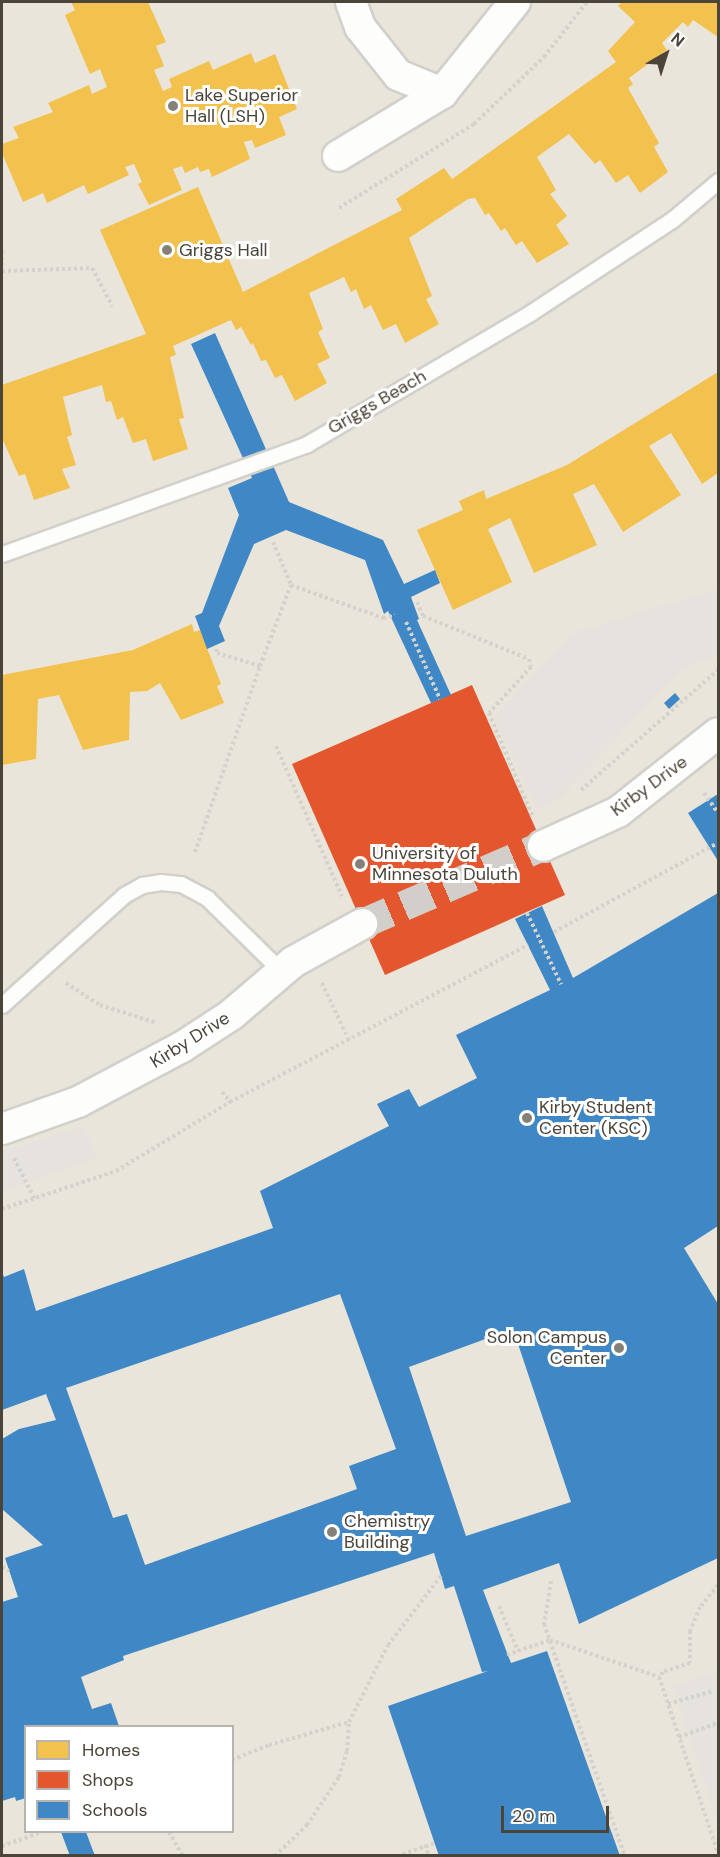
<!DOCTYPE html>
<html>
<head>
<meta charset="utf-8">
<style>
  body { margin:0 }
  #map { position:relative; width:720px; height:1857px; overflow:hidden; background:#f4f2ee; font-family:"DM Sans",sans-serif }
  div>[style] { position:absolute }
  .education>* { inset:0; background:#eae5da }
  .parking>* { inset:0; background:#e6e3df }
  .homes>* { inset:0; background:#f2c14e }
  .shops>* { inset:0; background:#e4572e }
  .schools>* { inset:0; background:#3f88c5 }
  .street-tunnel>* { height:30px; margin-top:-15px; transform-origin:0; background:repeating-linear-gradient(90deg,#d2cfca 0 30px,transparent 0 45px) }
  .path>* { height:4px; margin-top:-2px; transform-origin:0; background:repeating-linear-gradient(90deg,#d3d2cc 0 3px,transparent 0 6px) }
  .roads { filter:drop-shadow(2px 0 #d2d0cb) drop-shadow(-2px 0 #d2d0cb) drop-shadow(0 2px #d2d0cb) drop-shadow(0 -2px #d2d0cb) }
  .lane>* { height:15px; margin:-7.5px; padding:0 7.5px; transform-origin:7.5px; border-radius:7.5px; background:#fdfdfc }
  .street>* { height:30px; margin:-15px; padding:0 15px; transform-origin:15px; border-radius:15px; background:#fdfdfc }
  .path-bridge>* { height:4px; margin-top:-2px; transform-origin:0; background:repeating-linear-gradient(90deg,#d3d2cc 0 3px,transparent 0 6px) }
  .dots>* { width:16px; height:16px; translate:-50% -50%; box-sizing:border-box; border:3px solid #fff; border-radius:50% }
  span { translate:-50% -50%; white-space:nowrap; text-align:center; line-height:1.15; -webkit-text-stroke:6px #fff; paint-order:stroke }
  .poi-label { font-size:18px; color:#4b4439 }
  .left { translate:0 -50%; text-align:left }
  .right { translate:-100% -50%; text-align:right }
  .street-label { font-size:18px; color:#4b4439 }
  .frame { position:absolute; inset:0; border:3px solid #4b4439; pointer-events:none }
  .legend { position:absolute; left:24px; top:1725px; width:210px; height:108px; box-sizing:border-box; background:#fff; border:2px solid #b7b4b0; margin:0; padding:8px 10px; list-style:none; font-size:18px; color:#4b4439 }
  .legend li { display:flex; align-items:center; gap:12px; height:30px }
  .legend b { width:30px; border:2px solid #b7b4b0 }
  .north { position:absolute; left:636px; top:24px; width:60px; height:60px; -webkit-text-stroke:4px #fff; paint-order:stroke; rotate:39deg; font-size:16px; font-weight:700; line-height:24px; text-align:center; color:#4b4439 }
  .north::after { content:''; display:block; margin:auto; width:21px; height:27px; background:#4b4439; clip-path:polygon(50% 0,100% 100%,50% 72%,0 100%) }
  .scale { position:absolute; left:501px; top:1806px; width:108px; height:27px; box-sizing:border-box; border:3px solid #4b4439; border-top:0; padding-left:8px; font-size:18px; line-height:21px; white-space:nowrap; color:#4b4439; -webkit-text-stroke:4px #fff; paint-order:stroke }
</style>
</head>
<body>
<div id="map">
  <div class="education">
    <i style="clip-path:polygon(evenodd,2px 2px,718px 2px,718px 1855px,2px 1856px,2px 2px,26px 1726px,232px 1726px,232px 1832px,26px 1832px,26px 1726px)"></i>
  </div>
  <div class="parking">
    <i style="clip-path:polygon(718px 589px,718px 656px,689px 666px,676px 676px,560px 798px,537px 811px,494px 717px,572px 633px)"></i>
    <i style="clip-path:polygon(83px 1126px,98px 1157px,2px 1192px,2px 1151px)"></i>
    <i style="clip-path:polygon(718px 1671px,718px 1823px,673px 1686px)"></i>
  </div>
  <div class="homes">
    <i style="clip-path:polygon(71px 2px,148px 2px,166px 42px,156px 46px,164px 66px,154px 70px,163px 91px,172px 87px,169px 79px,209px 61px,213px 70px,251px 53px,255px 63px,275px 54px,297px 109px,279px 117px,286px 135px,255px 148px,252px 140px,244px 142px,250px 159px,212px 177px,209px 169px,200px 172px,198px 167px,185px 173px,182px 166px,173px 169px,182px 190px,149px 205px,138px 184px,142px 182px,134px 164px,125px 167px,129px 175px,88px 194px,84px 185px,47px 203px,43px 193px,23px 202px,2px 153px,2px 144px,19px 138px,13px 127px,53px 112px,48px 103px,89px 85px,92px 94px,107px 87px,100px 69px,90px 74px,65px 15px,75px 10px)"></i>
    <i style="clip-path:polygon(622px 2px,718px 2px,718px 37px,693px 20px,688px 27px,683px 22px,662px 43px,667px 50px,629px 78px,633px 84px,628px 88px,659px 143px,654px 147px,668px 172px,640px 193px,628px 175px,616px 183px,600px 160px,595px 164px,569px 134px,537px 157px,556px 190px,550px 194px,567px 216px,556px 225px,569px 244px,537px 263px,522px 241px,516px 245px,505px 228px,501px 231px,489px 213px,485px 215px,475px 198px,468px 199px,409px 238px,432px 296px,426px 299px,439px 324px,405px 343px,396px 324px,383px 330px,371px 305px,364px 309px,356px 289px,351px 292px,344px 277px,309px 293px,323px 329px,318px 332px,330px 358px,317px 364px,327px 383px,295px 401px,282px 375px,275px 378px,266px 360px,261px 361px,253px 343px,251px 345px,241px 327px,236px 330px,231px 320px,173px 346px,176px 355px,170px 357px,184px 418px,179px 419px,188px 449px,153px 461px,146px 439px,133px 443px,123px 417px,117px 420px,111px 401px,106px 402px,102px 385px,63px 397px,72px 435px,67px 437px,76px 465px,62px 469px,70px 488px,34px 500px,25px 474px,19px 476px,2px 438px,2px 385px,146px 334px,100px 230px,198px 187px,243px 292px,402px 210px,396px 199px,444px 168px,452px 179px,616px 62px,608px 51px,635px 22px,618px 6px)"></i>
    <i style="clip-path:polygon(718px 372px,718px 473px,702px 484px,671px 433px,649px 446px,681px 495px,623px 532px,594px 484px,573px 494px,597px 545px,534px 573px,510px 518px,488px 529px,512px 582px,453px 610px,417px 530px,463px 510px,459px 501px,484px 490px,486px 499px,567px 465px)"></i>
    <i style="clip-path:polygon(192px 624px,194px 632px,200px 630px,221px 684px,217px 686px,224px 703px,181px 720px,160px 683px,147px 691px,130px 692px,129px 740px,83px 750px,59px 695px,38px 699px,36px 759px,2px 765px,2px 675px,133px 650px)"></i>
  </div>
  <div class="shops">
    <i style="clip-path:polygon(472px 685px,565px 895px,385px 975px,292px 764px)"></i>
  </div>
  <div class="schools">
    <i style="clip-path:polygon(215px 333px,289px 502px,383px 540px,404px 584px,435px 570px,440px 583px,411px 597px,419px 619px,417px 620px,451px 695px,431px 703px,388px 611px,384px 614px,365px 560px,286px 530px,254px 544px,219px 626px,225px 641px,207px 649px,195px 616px,202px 613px,239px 515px,228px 488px,252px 478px,191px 344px)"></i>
    <i style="clip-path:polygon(675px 693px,680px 699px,669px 709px,664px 703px)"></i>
    <i style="clip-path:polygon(718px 794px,718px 861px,688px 813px)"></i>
    <i style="clip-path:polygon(evenodd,718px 893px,718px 1226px,684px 1248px,718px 1304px,718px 1558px,579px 1624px,559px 1563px,483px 1590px,511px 1663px,547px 1651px,620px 1856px,439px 1856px,388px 1706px,488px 1671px,482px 1672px,454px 1586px,445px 1589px,434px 1553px,123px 1656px,124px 1660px,81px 1677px,92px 1709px,111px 1703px,119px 1726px,26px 1726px,26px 1798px,16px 1801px,15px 1797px,2px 1801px,2px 1602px,18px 1597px,5px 1558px,43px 1545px,2px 1509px,2px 1439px,19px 1429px,56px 1420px,46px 1394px,2px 1410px,2px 1272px,4px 1277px,24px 1269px,36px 1311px,273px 1228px,260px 1191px,389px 1126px,377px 1104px,409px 1089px,419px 1107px,477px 1078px,456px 1035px,550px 990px,515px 919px,542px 906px,573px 978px,718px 893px,340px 1294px,396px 1449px,349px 1466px,357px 1489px,145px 1565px,127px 1514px,113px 1518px,66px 1388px,340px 1294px,718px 893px,513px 1329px,571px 1502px,466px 1536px,409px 1367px,513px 1329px)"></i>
    <i style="clip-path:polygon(61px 1832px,86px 1832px,95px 1856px,70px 1856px)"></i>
  </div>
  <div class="street-tunnel">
    <i style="left:362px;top:924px;width:197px;rotate:-23.3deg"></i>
  </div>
  <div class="path">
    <i style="left:339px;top:208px;width:159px;rotate:-31.9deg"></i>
    <i style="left:474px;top:124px;width:97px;rotate:-43.7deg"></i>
    <i style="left:544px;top:57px;width:70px;rotate:-52deg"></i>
    <i style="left:2px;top:251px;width:20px;rotate:90deg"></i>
    <i style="left:2px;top:271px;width:90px;rotate:-1.9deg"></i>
    <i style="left:92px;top:268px;width:43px;rotate:62.2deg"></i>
    <i style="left:273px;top:542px;width:47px;rotate:67.3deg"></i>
    <i style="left:417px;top:602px;width:15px;rotate:67deg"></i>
    <i style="left:423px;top:616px;width:114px;rotate:22.1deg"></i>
    <i style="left:529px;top:659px;width:8px;rotate:76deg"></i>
    <i style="left:531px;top:667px;width:62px;rotate:132.4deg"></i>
    <i style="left:489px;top:713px;width:111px;rotate:67.1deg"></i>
    <i style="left:216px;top:649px;width:4px;rotate:76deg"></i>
    <i style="left:217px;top:653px;width:45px;rotate:16.8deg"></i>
    <i style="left:260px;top:666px;width:87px;rotate:-69.1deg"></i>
    <i style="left:291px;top:585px;width:98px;rotate:19.7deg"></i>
    <i style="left:383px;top:618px;width:12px;rotate:-14deg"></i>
    <i style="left:276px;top:746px;width:164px;rotate:66.3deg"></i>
    <i style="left:581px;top:790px;width:182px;rotate:-41.2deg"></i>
    <i style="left:704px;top:793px;width:24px;rotate:55deg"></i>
    <i style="left:195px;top:852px;width:197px;rotate:-70.7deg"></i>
    <i style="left:554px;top:932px;width:187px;rotate:-28.5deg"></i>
    <i style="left:66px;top:983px;width:40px;rotate:32.9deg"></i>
    <i style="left:100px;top:1005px;width:60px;rotate:17.5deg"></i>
    <i style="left:322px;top:983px;width:64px;rotate:65deg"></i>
    <i style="left:222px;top:1092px;width:13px;rotate:51deg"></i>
    <i style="left:14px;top:1158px;width:47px;rotate:63.4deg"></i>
    <i style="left:2px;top:1209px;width:120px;rotate:-18.4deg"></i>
    <i style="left:116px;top:1171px;width:133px;rotate:-31.2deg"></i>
    <i style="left:230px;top:1102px;width:337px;rotate:-27.8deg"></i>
    <i style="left:2px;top:1567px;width:8px;rotate:30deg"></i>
    <i style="left:551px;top:1581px;width:44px;rotate:99.2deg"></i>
    <i style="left:544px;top:1624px;width:246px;rotate:70.8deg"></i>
    <i style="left:718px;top:1585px;width:28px;rotate:129deg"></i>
    <i style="left:700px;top:1607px;width:26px;rotate:113deg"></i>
    <i style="left:690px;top:1631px;width:32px;rotate:90deg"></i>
    <i style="left:690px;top:1663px;width:28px;rotate:162deg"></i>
    <i style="left:663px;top:1672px;width:6px;rotate:129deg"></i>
    <i style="left:659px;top:1677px;width:186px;rotate:71.5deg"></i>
    <i style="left:499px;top:1606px;width:49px;rotate:67.1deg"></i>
    <i style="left:518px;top:1651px;width:34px;rotate:-19deg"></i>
    <i style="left:550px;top:1640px;width:115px;rotate:18.7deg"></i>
    <i style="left:507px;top:1655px;width:12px;rotate:-20deg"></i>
    <i style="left:668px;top:1704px;width:47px;rotate:-16.1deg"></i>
    <i style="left:679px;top:1737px;width:41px;rotate:-19.7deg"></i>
    <i style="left:232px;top:1760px;width:40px;rotate:-22deg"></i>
    <i style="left:269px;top:1745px;width:83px;rotate:-16deg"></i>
    <i style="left:349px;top:1722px;width:86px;rotate:-63.1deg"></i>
    <i style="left:388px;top:1645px;width:87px;rotate:-52.5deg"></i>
    <i style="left:169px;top:1832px;width:28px;rotate:60deg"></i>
    <i style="left:425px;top:1845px;width:12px;rotate:70deg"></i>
    <i style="left:2px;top:1846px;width:42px;rotate:-19.3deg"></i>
    <i style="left:275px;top:1856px;width:45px;rotate:-44.1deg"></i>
    <i style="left:307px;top:1825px;width:58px;rotate:-56.3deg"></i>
    <i style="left:339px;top:1777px;width:27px;rotate:-73deg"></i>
    <i style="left:347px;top:1751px;width:29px;rotate:-86deg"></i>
    <i style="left:397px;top:1856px;width:39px;rotate:-19deg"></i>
  </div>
  <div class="roads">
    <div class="lane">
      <i style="left:2px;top:554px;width:324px;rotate:-19.8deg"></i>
      <i style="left:307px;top:444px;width:259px;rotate:-30.4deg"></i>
      <i style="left:530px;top:313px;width:171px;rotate:-33.3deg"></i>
      <i style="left:673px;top:219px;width:59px;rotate:-40.2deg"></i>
      <i style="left:2px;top:1005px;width:164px;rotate:-42deg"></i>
      <i style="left:124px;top:895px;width:21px;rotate:-29deg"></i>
      <i style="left:142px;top:885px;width:19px;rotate:-9deg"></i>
      <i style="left:161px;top:882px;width:20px;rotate:6deg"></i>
      <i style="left:181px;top:884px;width:30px;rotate:28deg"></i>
      <i style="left:207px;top:898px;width:105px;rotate:44.6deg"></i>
    </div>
    <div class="street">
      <i style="left:351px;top:2px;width:27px;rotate:70deg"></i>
      <i style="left:360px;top:27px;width:61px;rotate:51.6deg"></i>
      <i style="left:398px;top:75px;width:48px;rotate:22.2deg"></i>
      <i style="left:338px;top:156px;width:122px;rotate:-31.2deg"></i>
      <i style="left:442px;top:93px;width:117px;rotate:-51.3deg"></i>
      <i style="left:543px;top:846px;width:82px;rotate:-24.4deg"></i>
      <i style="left:618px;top:812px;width:127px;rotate:-38.3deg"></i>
      <i style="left:2px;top:1129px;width:81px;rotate:-19.6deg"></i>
      <i style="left:78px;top:1102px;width:118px;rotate:-27.9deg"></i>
      <i style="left:182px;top:1047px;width:59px;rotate:-33.1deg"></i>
      <i style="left:231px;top:1015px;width:82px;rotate:-40.5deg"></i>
      <i style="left:293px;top:962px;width:79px;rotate:-28.8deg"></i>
    </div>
  </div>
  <div class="path-bridge">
    <i style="left:406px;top:622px;width:84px;rotate:66.2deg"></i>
    <i style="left:527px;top:913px;width:79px;rotate:64.4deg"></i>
  </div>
  <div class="dots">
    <i style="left:173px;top:106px;background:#868178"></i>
    <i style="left:167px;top:250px;background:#868178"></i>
    <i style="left:360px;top:864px;background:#868178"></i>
    <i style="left:527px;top:1118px;background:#868178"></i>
    <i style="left:619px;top:1348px;background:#868178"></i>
    <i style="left:332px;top:1532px;background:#868178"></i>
  </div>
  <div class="poi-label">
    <span class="left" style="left:185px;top:106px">Lake Superior<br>Hall (LSH)</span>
    <span class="left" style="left:179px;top:250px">Griggs Hall</span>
    <span class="left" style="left:372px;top:864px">University of<br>Minnesota Duluth</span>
    <span class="left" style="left:539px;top:1118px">Kirby Student<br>Center (KSC)</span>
    <span class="right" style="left:607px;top:1348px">Solon Campus<br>Center</span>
    <span class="left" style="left:344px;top:1532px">Chemistry<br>Building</span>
  </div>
  <div class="street-label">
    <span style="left:377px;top:402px;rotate:-30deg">Griggs Beach</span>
    <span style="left:649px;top:786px;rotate:-36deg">Kirby Drive</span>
    <span style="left:190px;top:1040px;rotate:-32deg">Kirby Drive</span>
  </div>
  <div class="frame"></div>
  <ul class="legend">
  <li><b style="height:16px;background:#f2c14e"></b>Homes</li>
  <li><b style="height:16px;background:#e4572e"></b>Shops</li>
  <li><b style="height:16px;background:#3f88c5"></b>Schools</li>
  </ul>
  <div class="north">N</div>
  <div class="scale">20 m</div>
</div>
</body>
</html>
